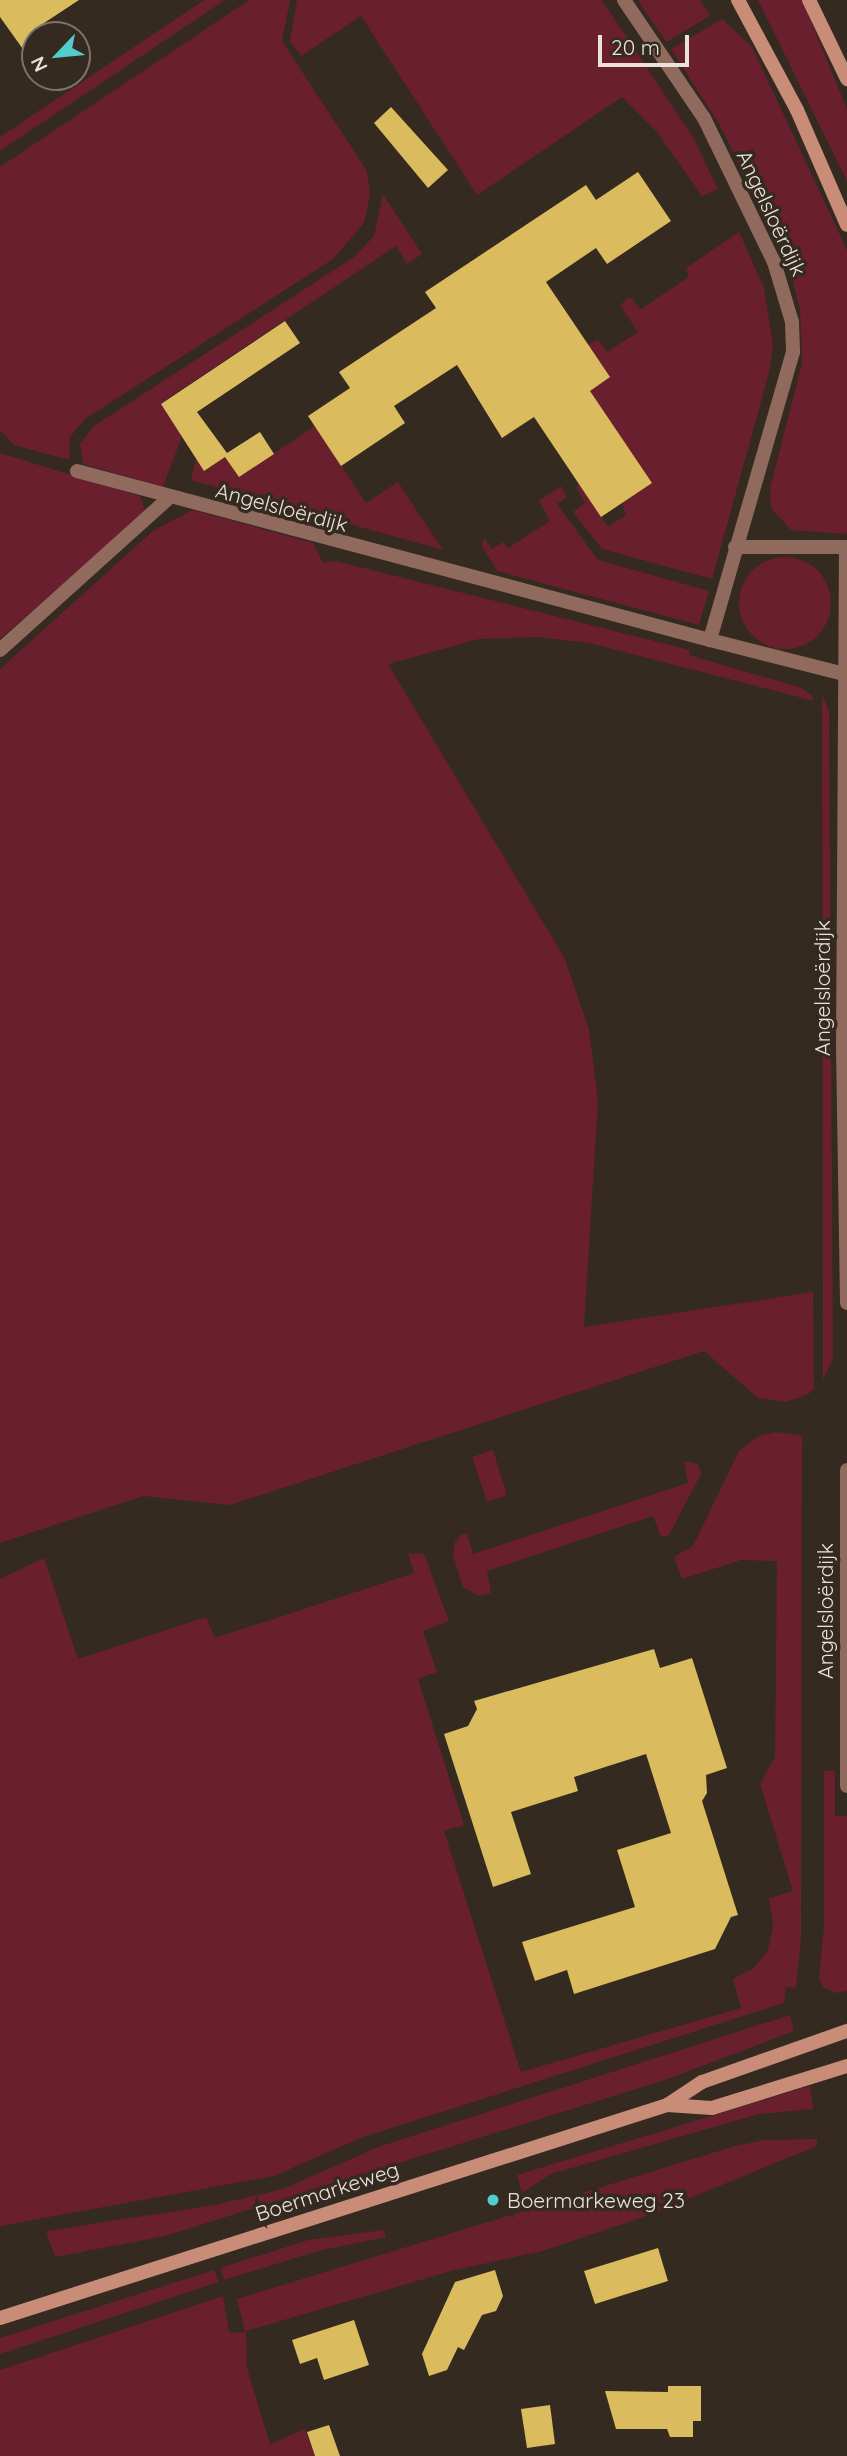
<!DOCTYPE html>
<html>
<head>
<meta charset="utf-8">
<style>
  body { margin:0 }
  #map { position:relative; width:847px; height:2456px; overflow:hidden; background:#342a20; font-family:Quicksand,sans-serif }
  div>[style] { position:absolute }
  .green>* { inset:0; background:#691f2e }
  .round { border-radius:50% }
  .building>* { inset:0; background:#dabb5e }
  .street>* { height:14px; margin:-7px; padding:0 7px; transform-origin:7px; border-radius:7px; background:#906a5d }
  .secondary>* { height:14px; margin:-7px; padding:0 7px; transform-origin:7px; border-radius:7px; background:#c88c78 }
  .dots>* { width:19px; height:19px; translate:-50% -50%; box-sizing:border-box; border:4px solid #342a20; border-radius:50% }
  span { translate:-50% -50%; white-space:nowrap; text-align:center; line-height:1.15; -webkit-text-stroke:7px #342a20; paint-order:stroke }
  .street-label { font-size:21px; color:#eae2dc }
  .poi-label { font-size:21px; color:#eae2dc }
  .left { translate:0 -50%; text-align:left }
  .north { position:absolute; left:21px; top:21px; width:70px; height:70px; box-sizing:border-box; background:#342a20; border:2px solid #7d746b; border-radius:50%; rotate:244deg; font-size:19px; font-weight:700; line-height:28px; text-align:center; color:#eae2dc }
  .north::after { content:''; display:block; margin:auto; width:24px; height:32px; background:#52cdcd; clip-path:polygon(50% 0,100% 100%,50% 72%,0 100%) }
  .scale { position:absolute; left:598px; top:35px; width:91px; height:32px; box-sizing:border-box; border:4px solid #eae2dc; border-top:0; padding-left:9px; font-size:21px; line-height:24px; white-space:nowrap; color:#eae2dc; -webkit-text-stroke:5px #342a20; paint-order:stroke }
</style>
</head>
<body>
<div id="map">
  <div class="green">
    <i style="clip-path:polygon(204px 0,225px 0,0 151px,0 137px)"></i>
    <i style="clip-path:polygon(249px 0,290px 0,282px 41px,367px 171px,370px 195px,364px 223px,333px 259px,85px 419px,70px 437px,69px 460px,14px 445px,0 430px,0 167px)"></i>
    <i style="clip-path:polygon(297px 0,602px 0,693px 137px,718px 189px,702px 196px,657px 132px,622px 97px,477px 195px,361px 16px,301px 56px,290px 41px)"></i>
    <i style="clip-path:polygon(638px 0,700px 0,710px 16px,666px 42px)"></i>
    <i style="clip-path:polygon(758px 0,802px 0,847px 109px,847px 181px)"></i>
    <i style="clip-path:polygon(722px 19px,752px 47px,847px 250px,847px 534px,791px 530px,771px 508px,770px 488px,802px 364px,800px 310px,789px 266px,721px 127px,671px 49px)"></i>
    <i style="clip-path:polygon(383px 194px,422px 254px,407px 264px,396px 246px,161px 403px,182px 436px,163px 487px,83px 464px,80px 444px,94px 426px,354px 257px,374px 236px)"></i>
    <i style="clip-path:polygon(739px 232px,764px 288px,773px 345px,769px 373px,712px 579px,602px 549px,573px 512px,585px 503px,576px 487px,579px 484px,608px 527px,626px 515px,590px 391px,588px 345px,598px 339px,607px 352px,638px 332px,620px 305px,630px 297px,641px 309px,689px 277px,686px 268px)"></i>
    <i style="clip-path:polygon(315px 426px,366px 503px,398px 482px,443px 550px,191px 480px,196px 459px,205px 471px,225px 457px,239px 477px)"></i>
    <i style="clip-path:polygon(0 453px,140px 496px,146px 512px,0 639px)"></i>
    <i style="clip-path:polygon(561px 486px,567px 497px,557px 504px,598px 560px,709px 591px,699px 625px,497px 571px,482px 546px,484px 538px,492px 549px,503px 542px,508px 548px,550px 521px,539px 501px)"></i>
    <i style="clip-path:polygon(193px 510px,313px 543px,323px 563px,336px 561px,690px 650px,689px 655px,802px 688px,812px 696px,814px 701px,589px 643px,538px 637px,479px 639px,388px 664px,564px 957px,589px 1029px,598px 1101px,584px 1327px,813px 1292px,814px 1389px,808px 1394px,786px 1402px,758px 1398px,704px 1351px,230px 1505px,143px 1496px,0 1543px,0 669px,154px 530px)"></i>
    <i class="round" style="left:739px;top:557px;width:92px;height:92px"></i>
    <i style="clip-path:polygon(822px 695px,829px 711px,833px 1358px,823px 1380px)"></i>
    <i style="clip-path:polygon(776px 1432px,802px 1436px,801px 1938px,796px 1988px,786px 1987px,784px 2003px,363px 2137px,274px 2176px,0 2226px,0 1579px,44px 1558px,78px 1659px,206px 1617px,215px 1638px,414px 1573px,408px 1553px,424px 1554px,449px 1621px,423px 1631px,437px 1672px,418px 1679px,464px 1825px,444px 1831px,521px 2072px,741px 2008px,733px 1979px,754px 1968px,768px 1950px,773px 1925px,769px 1898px,793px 1891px,760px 1784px,775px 1757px,777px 1561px,741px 1560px,682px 1579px,674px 1557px,693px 1546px,739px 1451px,759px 1436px)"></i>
    <i style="clip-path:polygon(493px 1450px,507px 1495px,487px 1502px,472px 1457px)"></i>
    <i style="clip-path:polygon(684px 1461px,698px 1464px,701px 1474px,669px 1535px,661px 1537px,653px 1516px,487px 1571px,491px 1593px,479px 1596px,463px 1587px,453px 1555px,455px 1542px,462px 1534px,467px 1534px,473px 1554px,688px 1483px)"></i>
    <i style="clip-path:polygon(824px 1771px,835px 1771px,835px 1816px,847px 1816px,847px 1991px,835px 1993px,823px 1987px,819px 1977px,824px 1926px)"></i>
    <i style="clip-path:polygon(790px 2015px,794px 2031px,665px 2080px,165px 2236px,55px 2257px,46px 2231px,215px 2205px,283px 2189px,378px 2147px)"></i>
    <i style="clip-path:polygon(810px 2086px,813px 2109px,759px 2114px,551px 2174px,522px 2193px,517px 2175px)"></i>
    <i style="clip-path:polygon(817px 2139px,817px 2146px,646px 2216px,542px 2251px,451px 2271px,246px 2331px,247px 2368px,270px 2444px,305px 2429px,315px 2456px,0 2456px,0 2370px,223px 2296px,229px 2333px,245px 2332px,237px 2299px,735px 2146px,765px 2140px)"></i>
    <i style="clip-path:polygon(384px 2230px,386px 2237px,318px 2251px,224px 2280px,220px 2268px,308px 2240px)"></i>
    <i style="clip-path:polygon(214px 2270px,219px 2282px,0 2354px,0 2338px)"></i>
  </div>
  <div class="building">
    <i style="clip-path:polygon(0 0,79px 0,35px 29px,35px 66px,0 17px)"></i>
    <i style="clip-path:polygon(391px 107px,448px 170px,428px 188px,374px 123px)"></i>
    <i style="clip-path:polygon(638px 172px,671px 221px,607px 264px,596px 248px,546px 282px,610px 377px,590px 391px,652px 483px,601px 517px,534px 417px,502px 438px,457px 365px,394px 406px,405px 423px,341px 466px,308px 416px,350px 388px,339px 372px,436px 308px,425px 292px,586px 185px,596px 200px)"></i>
    <i style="clip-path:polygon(285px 321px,300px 343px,197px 412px,227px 453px,260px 432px,274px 454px,239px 477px,225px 457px,204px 471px,161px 404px)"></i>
    <i style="clip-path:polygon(654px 1649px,660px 1668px,692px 1658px,727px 1768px,706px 1775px,707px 1793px,702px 1801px,738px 1915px,731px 1917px,715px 1949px,574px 1994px,567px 1970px,535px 1981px,522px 1942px,635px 1907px,617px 1850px,671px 1833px,646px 1754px,574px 1777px,578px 1791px,511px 1812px,531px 1874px,493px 1887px,444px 1734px,468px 1726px,477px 1709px,474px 1701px)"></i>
    <i style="clip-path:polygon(658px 2248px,668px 2281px,595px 2304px,584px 2271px)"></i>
    <i style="clip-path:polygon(495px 2270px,503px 2296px,496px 2311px,482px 2315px,464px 2350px,458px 2347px,447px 2370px,429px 2376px,422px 2354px,455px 2282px)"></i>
    <i style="clip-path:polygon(354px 2320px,369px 2365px,324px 2380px,317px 2358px,300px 2364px,292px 2340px)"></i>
    <i style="clip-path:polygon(668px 2386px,701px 2386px,701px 2421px,693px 2421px,693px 2437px,670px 2437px,667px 2429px,616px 2429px,605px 2391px,668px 2392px)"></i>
    <i style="clip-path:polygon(550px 2405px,555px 2444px,527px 2448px,521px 2409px)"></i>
    <i style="clip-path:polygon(329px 2425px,340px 2456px,315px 2456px,307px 2432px)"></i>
  </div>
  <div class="street">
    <i style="left:624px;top:0;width:143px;rotate:55.9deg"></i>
    <i style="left:704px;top:118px;width:160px;rotate:64.1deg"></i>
    <i style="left:774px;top:262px;width:63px;rotate:73.3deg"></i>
    <i style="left:792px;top:322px;width:30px;rotate:88deg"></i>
    <i style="left:793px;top:352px;width:300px;rotate:106.1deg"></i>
    <i style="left:710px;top:640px;width:138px;rotate:14.2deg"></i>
    <i style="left:77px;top:471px;width:655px;rotate:14.95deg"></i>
    <i style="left:735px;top:547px;width:111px"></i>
    <i style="left:846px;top:547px;width:500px;rotate:90.34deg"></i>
    <i style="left:843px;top:1047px;width:256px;rotate:89.1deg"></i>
    <i style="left:0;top:650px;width:227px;rotate:-42deg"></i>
    <i style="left:847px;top:1470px;width:316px;rotate:90deg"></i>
  </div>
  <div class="secondary">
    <i style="left:738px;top:0;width:125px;rotate:61.8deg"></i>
    <i style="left:797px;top:110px;width:125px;rotate:66.5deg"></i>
    <i style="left:809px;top:0;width:88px;rotate:64.3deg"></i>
    <i style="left:667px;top:2105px;width:45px;rotate:3.8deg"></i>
    <i style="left:712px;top:2108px;width:141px;rotate:-17.3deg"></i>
    <i style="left:0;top:2318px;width:700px;rotate:-17.71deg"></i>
    <i style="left:667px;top:2105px;width:42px;rotate:-33.3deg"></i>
    <i style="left:702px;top:2082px;width:154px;rotate:-19.4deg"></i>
  </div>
  <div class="dots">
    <i style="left:493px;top:2200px;background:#52cdcd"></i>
  </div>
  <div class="street-label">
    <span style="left:772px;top:213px;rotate:65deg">Angelsloërdijk</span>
    <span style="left:282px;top:507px;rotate:15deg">Angelsloërdijk</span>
    <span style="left:822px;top:988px;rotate:-90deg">Angelsloërdijk</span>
    <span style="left:825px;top:1611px;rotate:-90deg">Angelsloërdijk</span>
    <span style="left:327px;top:2191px;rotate:-18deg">Boermarkeweg</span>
  </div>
  <div class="poi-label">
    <span class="left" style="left:507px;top:2200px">Boermarkeweg 23</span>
  </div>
  <div class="north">N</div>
  <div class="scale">20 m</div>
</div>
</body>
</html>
